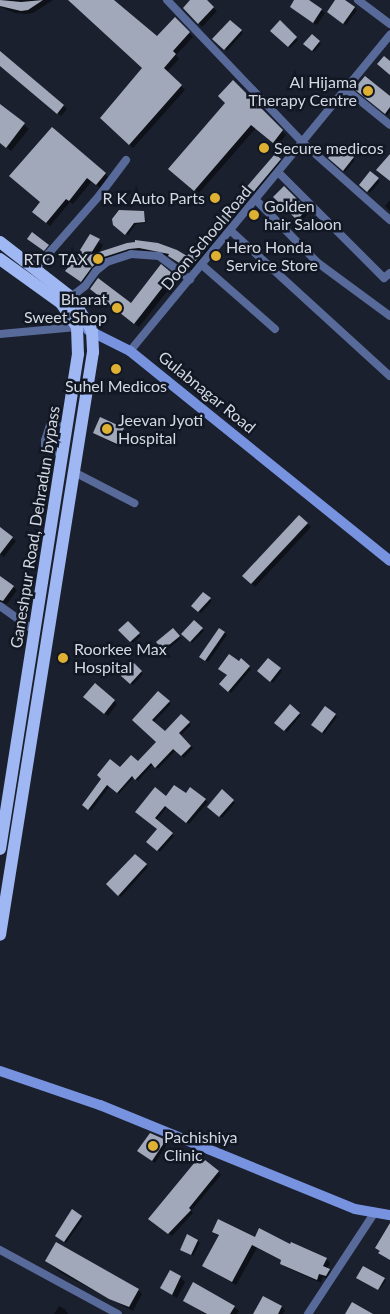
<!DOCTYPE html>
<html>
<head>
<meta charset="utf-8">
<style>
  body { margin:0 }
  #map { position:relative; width:390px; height:1314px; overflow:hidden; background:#1b202e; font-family:Lato,sans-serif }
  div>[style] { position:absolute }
  .shadow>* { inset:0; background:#0007 }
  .building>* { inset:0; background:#a0a8ba }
  .lane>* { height:4px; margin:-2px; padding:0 2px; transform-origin:2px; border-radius:2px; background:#586a9a }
  .street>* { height:8px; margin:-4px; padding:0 4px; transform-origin:4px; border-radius:4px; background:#586a9a }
  .secondary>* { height:10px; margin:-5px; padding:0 5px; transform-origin:5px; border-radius:5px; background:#7793e0 }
  .primary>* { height:12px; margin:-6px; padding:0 6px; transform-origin:6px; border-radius:6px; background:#9fb7f2 }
  .dots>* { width:14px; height:14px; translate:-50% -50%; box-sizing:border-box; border:2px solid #121724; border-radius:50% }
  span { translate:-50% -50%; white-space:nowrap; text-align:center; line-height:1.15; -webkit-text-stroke:5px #121724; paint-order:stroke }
  .poi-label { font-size:16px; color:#d3d8e1 }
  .right { translate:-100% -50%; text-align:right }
  .left { translate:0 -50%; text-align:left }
  .street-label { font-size:16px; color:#d3d8e1 }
</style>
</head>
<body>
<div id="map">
  <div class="shadow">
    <i style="clip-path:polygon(0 0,53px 0,33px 13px,26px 14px,15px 13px,0 7px)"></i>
    <i style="clip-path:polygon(69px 0,112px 0,157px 38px,175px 18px,193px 37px,176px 55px,179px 59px,167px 72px,185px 90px,133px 148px,102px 118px,144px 68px)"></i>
    <i style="clip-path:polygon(192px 0,205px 0,217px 11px,202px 27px,185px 8px)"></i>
    <i style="clip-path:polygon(296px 0,307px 0,325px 13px,317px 25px,295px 10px)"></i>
    <i style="clip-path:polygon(337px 0,343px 0,357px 10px,346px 25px,330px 14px)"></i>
    <i style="clip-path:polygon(230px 21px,243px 33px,227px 51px,214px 39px)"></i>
    <i style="clip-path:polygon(280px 22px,298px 40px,290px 48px,272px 31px)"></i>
    <i style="clip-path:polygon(312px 36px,321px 44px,314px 52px,305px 44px)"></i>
    <i style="clip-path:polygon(0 53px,67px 109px,61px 116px,0 65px)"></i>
    <i style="clip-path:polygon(233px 82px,286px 135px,277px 146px,256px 128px,199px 193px,174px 172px,227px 103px)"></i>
    <i style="clip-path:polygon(358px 91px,390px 98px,390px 112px,387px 115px)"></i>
    <i style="clip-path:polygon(0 106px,29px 129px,11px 151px,0 143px)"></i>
    <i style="clip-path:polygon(340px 146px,355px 160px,345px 172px,330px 158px)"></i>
    <i style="clip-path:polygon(275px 156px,284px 164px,194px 272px,171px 257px,144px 252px,108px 261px,86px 285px,71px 275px,90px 236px,103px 245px,98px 254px,127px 244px,188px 258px)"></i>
    <i style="clip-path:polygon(370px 173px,380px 181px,370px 193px,360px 185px)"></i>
    <i style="clip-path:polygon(105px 174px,109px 178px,100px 188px,92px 181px,73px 204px,70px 202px,50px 226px,38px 216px,41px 202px,15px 180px)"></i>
    <i style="clip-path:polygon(284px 187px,309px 213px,301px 222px,274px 197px)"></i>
    <i style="clip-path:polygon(390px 200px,390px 211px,385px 206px)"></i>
    <i style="clip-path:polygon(144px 212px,146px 223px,136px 224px,128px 235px,116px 227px)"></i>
    <i style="clip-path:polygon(172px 274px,177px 279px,139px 327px,91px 289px,131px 305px)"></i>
    <i style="clip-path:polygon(101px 419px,127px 433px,120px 447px,94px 433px)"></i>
    <i style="clip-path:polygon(299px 517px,311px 527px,255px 587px,244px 576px)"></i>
    <i style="clip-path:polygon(0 529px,16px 541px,4px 557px,0 554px)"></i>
    <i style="clip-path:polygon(0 577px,17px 590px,7px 604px,0 602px)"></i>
    <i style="clip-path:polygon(203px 593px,212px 601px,201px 613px,192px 606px)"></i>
    <i style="clip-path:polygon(194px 621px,204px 631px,192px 643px,183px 634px)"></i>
    <i style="clip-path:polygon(128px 623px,141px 636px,133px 643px,120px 630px)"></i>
    <i style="clip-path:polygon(173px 629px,181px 638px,166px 651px,158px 642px)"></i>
    <i style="clip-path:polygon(220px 630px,227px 635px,208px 662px,203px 659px)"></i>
    <i style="clip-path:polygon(61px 653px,71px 659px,68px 664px,58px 658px)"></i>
    <i style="clip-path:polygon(268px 659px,282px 671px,273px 683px,259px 671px)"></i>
    <i style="clip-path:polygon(241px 660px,251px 669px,231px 693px,221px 684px)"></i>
    <i style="clip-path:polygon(134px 665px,143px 674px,133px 685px,123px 676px)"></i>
    <i style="clip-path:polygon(158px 693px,171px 704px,154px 722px,165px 733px,181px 716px,191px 725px,180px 736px,193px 748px,184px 758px,176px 750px,158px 769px,153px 764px,138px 781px,134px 777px,119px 794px,110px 786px,91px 811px,85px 807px,120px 768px,138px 762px,157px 742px,133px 720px)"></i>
    <i style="clip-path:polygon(88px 700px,114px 701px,117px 704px,108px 716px)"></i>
    <i style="clip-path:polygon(290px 706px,301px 715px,287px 732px,276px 723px)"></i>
    <i style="clip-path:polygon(335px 715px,337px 717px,324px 734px,314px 727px)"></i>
    <i style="clip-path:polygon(191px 789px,208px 802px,189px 824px,167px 807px,156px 821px,174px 836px,160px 852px,148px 842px,159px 829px,138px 814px,167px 798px,186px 795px)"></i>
    <i style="clip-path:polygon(222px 791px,235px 803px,222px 818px,209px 807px)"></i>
    <i style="clip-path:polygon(135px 856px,148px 867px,121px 897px,107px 884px)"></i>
    <i style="clip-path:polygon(165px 1140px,168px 1143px,155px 1163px,139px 1151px)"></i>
    <i style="clip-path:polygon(218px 1172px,221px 1175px,191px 1211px,193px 1213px,172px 1236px,153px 1222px)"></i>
    <i style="clip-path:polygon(81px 1217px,83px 1219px,66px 1243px,58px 1237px)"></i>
    <i style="clip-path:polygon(213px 1232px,291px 1246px,326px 1259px,330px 1263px,327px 1269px,333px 1274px,329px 1280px,323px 1277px,321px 1283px,285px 1267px,282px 1261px,257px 1248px,236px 1285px,203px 1266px,220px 1237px)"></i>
    <i style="clip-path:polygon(198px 1241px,200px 1243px,193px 1256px,184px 1251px)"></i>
    <i style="clip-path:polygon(47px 1261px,138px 1290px,142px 1294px,133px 1311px,61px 1273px)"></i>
    <i style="clip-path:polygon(180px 1277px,185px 1282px,177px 1298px,162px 1288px)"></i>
    <i style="clip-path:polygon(360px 1279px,384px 1279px,386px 1281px,379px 1290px)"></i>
    <i style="clip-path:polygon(263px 1297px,282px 1307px,285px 1311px,283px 1314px,254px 1314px)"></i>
    <i style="clip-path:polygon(184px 1300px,234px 1307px,239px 1311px,237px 1314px,205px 1314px)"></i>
    <i style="clip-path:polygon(59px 1306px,65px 1309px,68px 1314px,54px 1314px)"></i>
  </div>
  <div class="building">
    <i style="clip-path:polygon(0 0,21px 2px,43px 0,28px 10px,21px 11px,0 6px)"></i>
    <i style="clip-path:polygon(68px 0,114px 0,157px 36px,175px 17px,190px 32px,173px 51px,176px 54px,164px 68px,182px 85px,129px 145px,100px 118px,142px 68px)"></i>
    <i style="clip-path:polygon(190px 0,207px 0,214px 7px,198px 24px,183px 8px)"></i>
    <i style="clip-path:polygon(294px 0,309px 0,322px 9px,313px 23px,290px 7px)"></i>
    <i style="clip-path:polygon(335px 0,345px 0,355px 7px,343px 24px,327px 12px)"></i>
    <i style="clip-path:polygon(230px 20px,242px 30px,224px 50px,212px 39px)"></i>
    <i style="clip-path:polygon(280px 20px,297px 37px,288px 47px,270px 31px)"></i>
    <i style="clip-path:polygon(312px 34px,320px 41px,312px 51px,303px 44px)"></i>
    <i style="clip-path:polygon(0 51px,64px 105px,57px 114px,0 66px)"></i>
    <i style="clip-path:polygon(384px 56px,390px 61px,390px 75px,377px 64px)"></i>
    <i style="clip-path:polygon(365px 76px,390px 96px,390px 107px,385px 114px,354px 89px)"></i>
    <i style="clip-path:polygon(233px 80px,283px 130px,273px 143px,251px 125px,194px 191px,168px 169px,225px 103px,218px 96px)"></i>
    <i style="clip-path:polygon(0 104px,25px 123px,6px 148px,0 143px)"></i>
    <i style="clip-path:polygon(52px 127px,106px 173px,96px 185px,87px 178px,69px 201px,66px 199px,46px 223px,32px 212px,40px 202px,9px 176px)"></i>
    <i style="clip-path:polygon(339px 145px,354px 157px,343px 171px,328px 158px)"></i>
    <i style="clip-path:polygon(275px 154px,281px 159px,189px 269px,168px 256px,169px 254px,139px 248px,129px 249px,104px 257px,92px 267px,81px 282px,65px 271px,82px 252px,80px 250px,90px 234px,100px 239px,90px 255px,127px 243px,135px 242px,135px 240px,158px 243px,177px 250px,187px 256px)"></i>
    <i style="clip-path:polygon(390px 154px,390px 181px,376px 170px)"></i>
    <i style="clip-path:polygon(370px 171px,379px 178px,367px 192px,359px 185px)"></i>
    <i style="clip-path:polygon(284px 186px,307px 209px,297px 220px,273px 197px)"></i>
    <i style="clip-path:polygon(119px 210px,144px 211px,145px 222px,134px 223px,125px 235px,113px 225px,112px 219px)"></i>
    <i style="clip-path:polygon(32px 232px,49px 245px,44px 251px,27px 239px)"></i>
    <i style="clip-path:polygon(161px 264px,173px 274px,134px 324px,90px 289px,98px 278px,131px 303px)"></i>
    <i style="clip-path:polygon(100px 417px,124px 428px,117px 444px,93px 433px)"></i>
    <i style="clip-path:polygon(299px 515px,308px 523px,251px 584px,242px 576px)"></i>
    <i style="clip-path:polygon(0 527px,13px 537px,0 554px)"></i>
    <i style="clip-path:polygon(0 576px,14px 586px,3px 601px,0 600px)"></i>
    <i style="clip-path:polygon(203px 592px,211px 598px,198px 612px,191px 606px)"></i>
    <i style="clip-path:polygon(194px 620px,203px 628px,190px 642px,181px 634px)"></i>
    <i style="clip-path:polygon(128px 621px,140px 633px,130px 642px,118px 630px)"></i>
    <i style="clip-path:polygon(173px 628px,180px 636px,163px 650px,156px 642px)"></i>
    <i style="clip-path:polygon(219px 628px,225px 632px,205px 661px,199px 657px)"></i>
    <i style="clip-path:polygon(229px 654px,239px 661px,241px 658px,250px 666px,228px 692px,219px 684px,227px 675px,218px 669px)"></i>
    <i style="clip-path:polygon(268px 658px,281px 668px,270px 682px,257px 671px)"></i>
    <i style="clip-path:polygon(134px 663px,142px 671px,130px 684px,121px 676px)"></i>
    <i style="clip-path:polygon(95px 683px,115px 700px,104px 714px,83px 697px)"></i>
    <i style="clip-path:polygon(158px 691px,170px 701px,152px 720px,165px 731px,181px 714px,190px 722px,179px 733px,191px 746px,181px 756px,173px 749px,155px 768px,151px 763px,135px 780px,132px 776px,117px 793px,107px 785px,88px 810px,82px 805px,101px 779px,97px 775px,110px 759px,120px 767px,131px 755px,138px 761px,156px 742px,132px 720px)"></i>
    <i style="clip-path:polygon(290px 704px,300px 713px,284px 731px,274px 723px)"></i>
    <i style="clip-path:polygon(325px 706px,336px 714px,322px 733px,311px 725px)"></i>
    <i style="clip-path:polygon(174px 785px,186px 793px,190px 787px,206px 799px,186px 823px,165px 806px,155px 818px,173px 833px,157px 851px,146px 842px,157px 829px,135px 812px,155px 787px,166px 796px)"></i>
    <i style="clip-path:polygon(222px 789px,234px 800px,219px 817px,207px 807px)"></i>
    <i style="clip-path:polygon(135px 854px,147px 864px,118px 896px,106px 884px)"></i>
    <i style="clip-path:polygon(150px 1133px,166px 1140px,152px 1161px,137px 1151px)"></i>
    <i style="clip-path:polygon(200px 1156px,219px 1171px,189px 1208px,191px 1210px,168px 1234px,148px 1219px)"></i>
    <i style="clip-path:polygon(72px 1209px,82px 1216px,64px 1242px,55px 1236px)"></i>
    <i style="clip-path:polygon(218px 1219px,255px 1237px,259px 1228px,290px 1244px,291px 1242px,327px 1258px,323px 1266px,330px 1269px,326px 1276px,319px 1274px,317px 1280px,280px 1264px,281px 1260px,252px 1245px,232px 1282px,202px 1266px,219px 1235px,212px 1232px)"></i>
    <i style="clip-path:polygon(390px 1223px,390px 1260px,378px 1253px,380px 1251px,375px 1248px)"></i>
    <i style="clip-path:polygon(187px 1234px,198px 1240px,191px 1255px,180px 1250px)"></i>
    <i style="clip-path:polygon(56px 1242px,139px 1289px,129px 1307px,109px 1299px,45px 1261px)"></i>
    <i style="clip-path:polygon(363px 1266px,385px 1278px,378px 1290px,356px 1278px)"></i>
    <i style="clip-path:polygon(170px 1270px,181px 1276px,172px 1295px,160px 1288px)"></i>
    <i style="clip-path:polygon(193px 1282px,235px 1306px,230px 1314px,207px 1314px,183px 1301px)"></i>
    <i style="clip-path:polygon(263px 1296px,282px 1306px,278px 1314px,253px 1314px)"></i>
    <i style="clip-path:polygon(352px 1302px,373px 1314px,345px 1314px)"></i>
  </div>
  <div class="lane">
    <i style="left:60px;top:455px;width:18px;rotate:-161deg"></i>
    <i style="left:43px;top:449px;width:9px;rotate:-90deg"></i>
    <i style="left:43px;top:440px;width:16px;rotate:-72deg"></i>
    <i style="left:48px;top:425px;width:18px;rotate:-3deg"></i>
  </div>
  <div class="street">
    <i style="left:167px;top:0;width:196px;rotate:46.4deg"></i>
    <i style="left:302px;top:142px;width:139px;rotate:-50.6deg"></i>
    <i style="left:358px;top:0;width:40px;rotate:37deg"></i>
    <i style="left:347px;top:90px;width:55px;rotate:39.1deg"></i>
    <i style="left:278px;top:172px;width:150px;rotate:45deg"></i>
    <i style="left:384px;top:278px;width:8px;rotate:-40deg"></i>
    <i style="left:256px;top:200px;width:88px;rotate:45.5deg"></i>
    <i style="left:318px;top:263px;width:89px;rotate:36.4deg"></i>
    <i style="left:231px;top:231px;width:215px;rotate:42.4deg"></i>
    <i style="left:202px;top:265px;width:97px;rotate:41.2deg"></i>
    <i style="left:35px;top:269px;width:97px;rotate:-48.8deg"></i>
    <i style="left:99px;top:196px;width:45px;rotate:-53.1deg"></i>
    <i style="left:71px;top:297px;width:18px;rotate:-38deg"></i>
    <i style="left:85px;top:286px;width:19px;rotate:-54deg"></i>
    <i style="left:96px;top:271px;width:14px;rotate:-39deg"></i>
    <i style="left:107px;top:262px;width:25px;rotate:-18deg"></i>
    <i style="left:131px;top:254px;width:28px;rotate:4deg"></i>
    <i style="left:159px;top:256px;width:39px;rotate:37deg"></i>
    <i style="left:0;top:334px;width:77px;rotate:-5.2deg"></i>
    <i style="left:130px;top:351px;width:271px;rotate:-50.5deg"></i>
    <i style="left:302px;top:142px;width:118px;rotate:41.6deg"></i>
    <i style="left:74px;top:472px;width:68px;rotate:27.3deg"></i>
    <i style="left:0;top:606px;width:43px;rotate:35.5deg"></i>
    <i style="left:0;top:1250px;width:134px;rotate:28.5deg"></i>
    <i style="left:308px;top:1314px;width:122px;rotate:-56.7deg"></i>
  </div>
  <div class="secondary">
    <i style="left:88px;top:330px;width:47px;rotate:26.6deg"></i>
    <i style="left:130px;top:351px;width:334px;rotate:38.9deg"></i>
    <i style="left:0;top:1071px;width:106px;rotate:18.8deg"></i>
    <i style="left:100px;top:1105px;width:275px;rotate:22.2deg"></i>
    <i style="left:355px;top:1209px;width:36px;rotate:10deg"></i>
  </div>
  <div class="primary">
    <i style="left:0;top:242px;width:90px;rotate:37.8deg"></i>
    <i style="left:71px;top:297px;width:40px;rotate:58deg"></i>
    <i style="left:92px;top:331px;width:21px;rotate:87deg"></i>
    <i style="left:93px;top:352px;width:590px;rotate:99.06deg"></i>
    <i style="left:0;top:259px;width:75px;rotate:35.8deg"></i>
    <i style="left:61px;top:303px;width:29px;rotate:56deg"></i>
    <i style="left:77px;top:327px;width:27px;rotate:88deg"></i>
    <i style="left:78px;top:354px;width:501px;rotate:98.95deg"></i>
  </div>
  <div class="dots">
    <i style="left:368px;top:91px;background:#deb133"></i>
    <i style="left:264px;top:148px;background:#deb133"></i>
    <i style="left:215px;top:198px;background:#deb133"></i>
    <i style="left:254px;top:215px;background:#deb133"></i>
    <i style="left:216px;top:256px;background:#deb133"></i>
    <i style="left:98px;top:259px;background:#deb133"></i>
    <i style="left:117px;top:308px;background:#deb133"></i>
    <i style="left:116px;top:369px;background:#deb133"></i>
    <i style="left:107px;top:429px;background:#deb133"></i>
    <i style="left:63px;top:658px;background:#deb133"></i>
    <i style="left:153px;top:1146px;background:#deb133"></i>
  </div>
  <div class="poi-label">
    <span class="right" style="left:357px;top:91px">Al Hijama<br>Therapy Centre</span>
    <span class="left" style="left:274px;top:148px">Secure medicos</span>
    <span class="right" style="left:205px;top:198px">R K Auto Parts</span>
    <span class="left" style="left:264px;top:215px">Golden<br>hair Saloon</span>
    <span class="left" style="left:226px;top:256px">Hero Honda<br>Service Store</span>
    <span class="right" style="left:88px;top:259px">RTO TAX</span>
    <span class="right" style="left:107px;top:308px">Bharat<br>Sweet Shop</span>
    <span style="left:116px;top:386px">Suhel Medicos</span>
    <span class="left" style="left:118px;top:429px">Jeevan Jyoti<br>Hospital</span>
    <span class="left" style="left:74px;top:658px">Roorkee Max<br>Hospital</span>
    <span class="left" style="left:164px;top:1146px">Pachishiya<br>Clinic</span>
  </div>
  <div class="street-label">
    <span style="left:206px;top:238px;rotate:-50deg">Doon School Road</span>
    <span style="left:207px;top:392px;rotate:39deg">Gulabnagar Road</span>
    <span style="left:35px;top:527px;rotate:-81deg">Ganeshpur Road, Dehradun bypass</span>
  </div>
</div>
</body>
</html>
